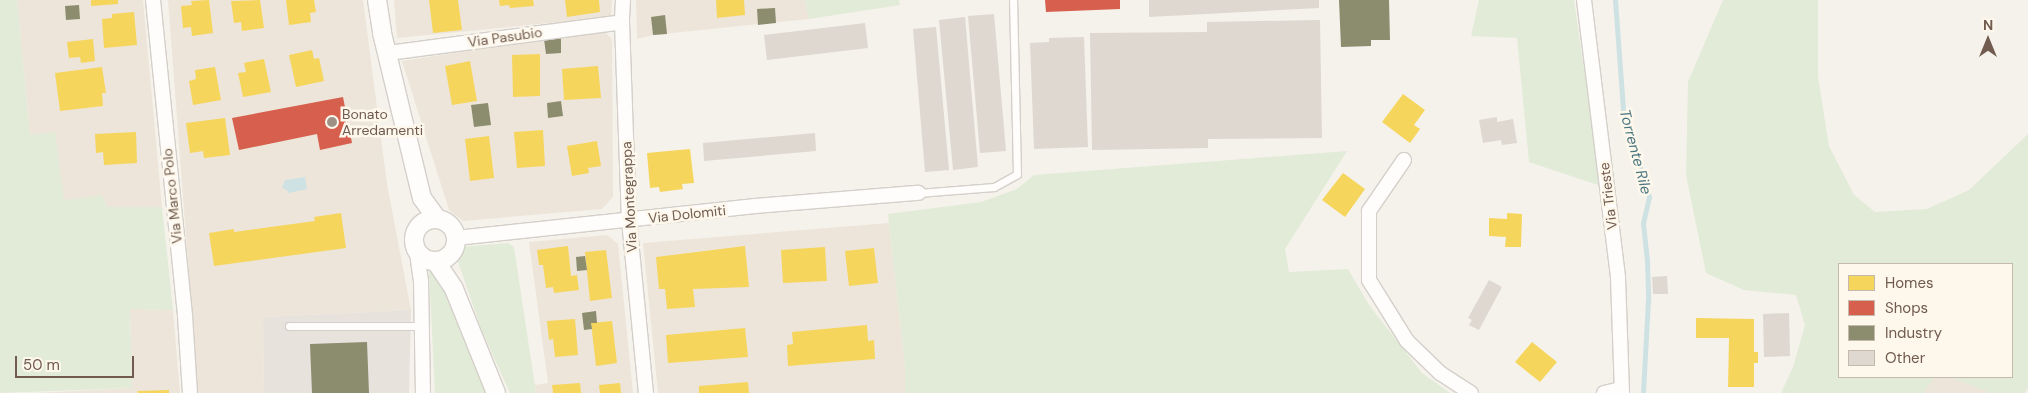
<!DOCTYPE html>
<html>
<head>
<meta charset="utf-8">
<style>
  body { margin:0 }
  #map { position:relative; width:2028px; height:393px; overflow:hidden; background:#f5f2eb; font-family:"DM Sans",sans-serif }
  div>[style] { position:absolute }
  .residential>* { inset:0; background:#ede5d9 }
  .industrial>* { inset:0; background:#e7e2dc }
  .green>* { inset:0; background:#e2ebd7 }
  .water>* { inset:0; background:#cee2e4 }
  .homes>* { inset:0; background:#f6d55c }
  .shops>* { inset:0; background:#d6604d }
  .industry>* { inset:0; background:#8c8c6e }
  .stream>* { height:5px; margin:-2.5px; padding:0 2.5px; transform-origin:2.5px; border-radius:2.5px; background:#cee2e4 }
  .building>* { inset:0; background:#ded8d1 }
  .roads { filter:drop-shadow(1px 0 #d4cfc9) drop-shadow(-1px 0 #d4cfc9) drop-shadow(0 1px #d4cfc9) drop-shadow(0 -1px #d4cfc9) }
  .service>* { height:7px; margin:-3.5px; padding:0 3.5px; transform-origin:3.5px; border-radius:3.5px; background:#fefdfc }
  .minor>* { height:14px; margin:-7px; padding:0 7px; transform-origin:7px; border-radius:7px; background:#fefdfc }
  .tertiary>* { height:18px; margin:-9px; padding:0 9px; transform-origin:9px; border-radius:9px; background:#fefdfc }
  .tertiary>.ring { margin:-9px; padding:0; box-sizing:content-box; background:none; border:18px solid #fefdfc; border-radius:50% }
  .dots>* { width:14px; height:14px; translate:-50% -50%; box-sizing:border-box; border:2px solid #fdf7ec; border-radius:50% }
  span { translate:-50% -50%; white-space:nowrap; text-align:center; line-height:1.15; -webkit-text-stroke:5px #fdf7ec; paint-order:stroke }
  .street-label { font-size:14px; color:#705b4e }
  .poi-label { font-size:14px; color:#705b4e }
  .left { translate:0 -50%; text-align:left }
  .water-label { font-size:15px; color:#4b7680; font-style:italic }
  .legend { position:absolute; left:1838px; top:263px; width:175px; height:115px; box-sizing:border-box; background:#fdf7ec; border:1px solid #c5b9ad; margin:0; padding:6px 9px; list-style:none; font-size:15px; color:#705b4e }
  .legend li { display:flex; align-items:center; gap:10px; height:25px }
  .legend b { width:25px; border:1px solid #c5b9ad }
  .north { position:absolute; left:1963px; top:15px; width:50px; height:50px; -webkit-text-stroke:4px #fdf7ec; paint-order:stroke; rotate:0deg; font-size:14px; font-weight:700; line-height:20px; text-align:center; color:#705b4e }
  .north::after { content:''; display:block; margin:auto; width:18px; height:22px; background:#705b4e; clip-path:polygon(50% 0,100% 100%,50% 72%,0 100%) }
  .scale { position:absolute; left:15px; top:356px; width:119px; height:22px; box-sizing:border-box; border:2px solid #705b4e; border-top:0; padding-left:6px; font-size:15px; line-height:18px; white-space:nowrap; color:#705b4e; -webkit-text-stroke:4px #fdf7ec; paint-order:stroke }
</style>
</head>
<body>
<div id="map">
  <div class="residential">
    <i style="clip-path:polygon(17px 0,143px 0,162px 207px,107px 207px,102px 195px,64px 201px,55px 133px,30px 135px)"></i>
    <i style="clip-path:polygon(168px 0,363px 0,387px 184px,411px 310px,263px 317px,264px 393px,198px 393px)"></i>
    <i style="clip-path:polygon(394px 0,612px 0,611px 17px,397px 38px)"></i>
    <i style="clip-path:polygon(636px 0,805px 0,809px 19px,653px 35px,637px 39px)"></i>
    <i style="clip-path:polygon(603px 30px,612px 39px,613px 197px,602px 209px,463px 221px,449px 210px,402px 61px)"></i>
    <i style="clip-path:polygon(889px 223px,905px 365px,905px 393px,658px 393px,643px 243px)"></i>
    <i style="clip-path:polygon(607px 235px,618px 244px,633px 393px,536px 393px,535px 385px,548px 383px,529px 242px)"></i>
    <i style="clip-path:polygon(130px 309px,173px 310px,180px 393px,35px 393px,132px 388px)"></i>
    <i style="clip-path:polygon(1935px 377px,1950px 377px,1991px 393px,1923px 393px)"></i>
  </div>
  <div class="industrial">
    <i style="clip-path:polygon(411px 310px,409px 393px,264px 393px,263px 317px)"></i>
  </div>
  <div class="green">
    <i style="clip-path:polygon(0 0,17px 0,30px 135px,55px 132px,64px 200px,102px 195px,107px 207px,162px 207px,173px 310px,130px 309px,132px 388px,0 393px)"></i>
    <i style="clip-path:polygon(805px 0,899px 0,900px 5px,809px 19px)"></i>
    <i style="clip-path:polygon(1479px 0,1574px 0,1601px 186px,1529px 162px,1517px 38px,1471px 36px)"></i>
    <i style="clip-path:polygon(1723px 0,1818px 0,1818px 77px,1829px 146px,1854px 195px,1875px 212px,1927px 209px,1969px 190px,2028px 134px,2028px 388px,2025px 393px,1991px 393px,1950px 377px,2012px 377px,2012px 264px,1839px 264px,1839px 377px,1935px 377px,1923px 393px,1781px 393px,1793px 367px,1805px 325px,1796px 295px,1744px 290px,1706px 273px,1686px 175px,1688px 82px)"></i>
    <i style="clip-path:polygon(1347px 151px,1285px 249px,1289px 272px,1348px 269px,1369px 305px,1422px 373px,1450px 393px,905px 393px,905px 365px,888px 214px,981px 202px,1017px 189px,1034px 175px)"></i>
    <i style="clip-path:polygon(508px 243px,514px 247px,536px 393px,510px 393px,482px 331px,457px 259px,461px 247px)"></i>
    <i style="clip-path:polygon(437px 268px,486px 393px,435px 393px,429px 271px)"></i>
  </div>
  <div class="water">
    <i style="clip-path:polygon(305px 177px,307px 189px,288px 193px,287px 190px,282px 188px,285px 180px)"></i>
  </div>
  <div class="homes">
    <i style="clip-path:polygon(91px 0,118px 0,118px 4px,91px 6px)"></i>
    <i style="clip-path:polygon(209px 0,213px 33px,192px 36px,191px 27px,183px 28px,181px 6px,192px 5px,191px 1px)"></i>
    <i style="clip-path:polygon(260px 0,264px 28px,242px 31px,241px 22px,234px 23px,231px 1px)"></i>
    <i style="clip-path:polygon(286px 0,314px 0,316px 12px,310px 13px,311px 22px,289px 25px)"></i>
    <i style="clip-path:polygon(429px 0,458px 0,462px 30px,433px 33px)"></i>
    <i style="clip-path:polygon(499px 0,533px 0,534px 6px,510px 8px,509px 5px,500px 6px)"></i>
    <i style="clip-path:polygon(565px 0,599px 0,600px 12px,567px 17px)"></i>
    <i style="clip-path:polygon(716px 0,744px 0,745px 15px,717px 18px)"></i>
    <i style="clip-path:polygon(134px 12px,137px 45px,104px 48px,102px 19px,112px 18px,112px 14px)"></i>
    <i style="clip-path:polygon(93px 39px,95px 61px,81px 63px,80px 57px,69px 58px,67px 42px)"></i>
    <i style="clip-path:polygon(312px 50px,314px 59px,319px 58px,324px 81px,296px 87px,289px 55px)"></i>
    <i style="clip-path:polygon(540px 54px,540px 96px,513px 97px,512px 55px)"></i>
    <i style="clip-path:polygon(264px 59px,271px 92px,243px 97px,238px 73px,246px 72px,244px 63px)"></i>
    <i style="clip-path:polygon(470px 61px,477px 101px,452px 105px,445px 66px)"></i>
    <i style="clip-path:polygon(598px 66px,601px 98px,564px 100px,562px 69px)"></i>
    <i style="clip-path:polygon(102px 67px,106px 93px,102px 93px,103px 106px,60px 111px,55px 73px)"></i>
    <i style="clip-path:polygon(215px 67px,221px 100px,193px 105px,189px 81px,196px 79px,195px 70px)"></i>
    <i style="clip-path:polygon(1403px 94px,1425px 110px,1414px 125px,1420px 129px,1410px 143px,1382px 122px)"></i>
    <i style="clip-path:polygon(225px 118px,230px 155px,204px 158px,203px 151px,190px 153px,186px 123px)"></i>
    <i style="clip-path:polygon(543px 130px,545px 166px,517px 168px,514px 132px)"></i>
    <i style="clip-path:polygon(136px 132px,137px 163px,104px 165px,103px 152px,96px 153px,95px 134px)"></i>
    <i style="clip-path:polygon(489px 136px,494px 178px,470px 181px,465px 139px)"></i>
    <i style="clip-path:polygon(597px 141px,601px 166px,588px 168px,589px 173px,572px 176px,567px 146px)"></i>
    <i style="clip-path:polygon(690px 149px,694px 183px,682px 184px,683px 189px,660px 192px,659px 187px,650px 188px,647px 153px)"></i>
    <i style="clip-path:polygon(1343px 173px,1365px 189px,1345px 217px,1322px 200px)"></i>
    <i style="clip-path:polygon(341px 213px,346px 248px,214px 266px,209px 233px,234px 229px,234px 232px,315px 221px,314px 217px)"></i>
    <i style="clip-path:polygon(1507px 213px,1522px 214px,1521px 247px,1505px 247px,1506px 237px,1489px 236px,1489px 218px,1507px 219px)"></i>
    <i style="clip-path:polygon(568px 246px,571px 276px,577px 275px,579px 290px,554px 293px,553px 287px,546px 288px,543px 265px,539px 265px,537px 250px)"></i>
    <i style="clip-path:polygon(745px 246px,749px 287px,693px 289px,695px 307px,667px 309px,665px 289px,659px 289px,656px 257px)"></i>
    <i style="clip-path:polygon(825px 247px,827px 281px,783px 283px,781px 250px)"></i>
    <i style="clip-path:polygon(874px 248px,878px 283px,849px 286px,845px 251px)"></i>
    <i style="clip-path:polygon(606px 250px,612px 298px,590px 301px,585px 252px)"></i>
    <i style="clip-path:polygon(1696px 318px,1754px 319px,1754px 352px,1758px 352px,1758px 363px,1754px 363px,1754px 387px,1728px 387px,1729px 338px,1696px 338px)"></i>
    <i style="clip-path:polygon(575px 319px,578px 355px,555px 357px,553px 339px,549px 340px,547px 321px)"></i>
    <i style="clip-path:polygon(612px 321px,617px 363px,596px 366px,591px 323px)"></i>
    <i style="clip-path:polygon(867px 325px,868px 341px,874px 340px,875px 359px,788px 366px,787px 345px,793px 344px,792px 332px)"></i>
    <i style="clip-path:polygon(745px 328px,748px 357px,668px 363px,666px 335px)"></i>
    <i style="clip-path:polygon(1532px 342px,1557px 362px,1540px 382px,1515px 362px)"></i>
    <i style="clip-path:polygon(748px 382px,749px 393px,699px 393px,699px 386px)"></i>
    <i style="clip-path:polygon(580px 383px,581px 393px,553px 393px,552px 385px)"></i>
    <i style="clip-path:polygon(620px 383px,621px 393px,600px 393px,599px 385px)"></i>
    <i style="clip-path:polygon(169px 390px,169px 393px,138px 393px,137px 391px)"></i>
  </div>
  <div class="shops">
    <i style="clip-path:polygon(1045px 0,1120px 0,1120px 9px,1046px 12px)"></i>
    <i style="clip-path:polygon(343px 97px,352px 143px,320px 150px,317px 134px,239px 150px,232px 118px)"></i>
  </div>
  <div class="industry">
    <i style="clip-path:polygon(1339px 0,1389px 0,1390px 40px,1371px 40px,1371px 46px,1341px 47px)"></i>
    <i style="clip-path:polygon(79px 5px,80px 19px,66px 20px,65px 6px)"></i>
    <i style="clip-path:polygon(775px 8px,776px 23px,758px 25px,757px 9px)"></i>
    <i style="clip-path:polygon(665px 15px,667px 34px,653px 35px,651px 17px)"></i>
    <i style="clip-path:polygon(561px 37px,561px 53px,546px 54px,544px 39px)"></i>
    <i style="clip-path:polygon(561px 101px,563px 116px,548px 118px,547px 103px)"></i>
    <i style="clip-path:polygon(488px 103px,491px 125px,474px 127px,471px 105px)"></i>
    <i style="clip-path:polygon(585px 256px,587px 270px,577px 271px,576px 257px)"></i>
    <i style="clip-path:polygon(596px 311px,597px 323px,591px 323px,592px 329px,584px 330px,582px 313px)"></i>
    <i style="clip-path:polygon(367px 342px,369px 393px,312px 393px,310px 344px)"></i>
  </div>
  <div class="stream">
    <i style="left:1615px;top:0;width:110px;rotate:85.8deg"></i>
    <i style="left:1623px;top:110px;width:91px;rotate:73.4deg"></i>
    <i style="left:1649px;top:197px;width:27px;rotate:103deg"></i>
    <i style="left:1643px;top:223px;width:39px;rotate:84deg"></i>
    <i style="left:1647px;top:262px;width:38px;rotate:88deg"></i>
    <i style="left:1648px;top:300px;width:93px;rotate:93.1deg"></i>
  </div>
  <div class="building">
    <i style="clip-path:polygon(1149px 0,1319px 0,1319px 8px,1149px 17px)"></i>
    <i style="clip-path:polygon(994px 14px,1006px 151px,980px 153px,968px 16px)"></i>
    <i style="clip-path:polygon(965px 17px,978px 167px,953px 170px,939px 20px)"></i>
    <i style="clip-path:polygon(1320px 20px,1322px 138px,1208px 139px,1208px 148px,1092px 150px,1090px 33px,1207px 32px,1207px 22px)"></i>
    <i style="clip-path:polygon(865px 23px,868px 48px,767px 60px,764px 35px)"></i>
    <i style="clip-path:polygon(936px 27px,949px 170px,925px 172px,913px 29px)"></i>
    <i style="clip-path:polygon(1084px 37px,1088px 147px,1034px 149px,1030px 43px,1049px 42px,1049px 38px)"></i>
    <i style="clip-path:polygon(1497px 117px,1497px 122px,1513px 119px,1517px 143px,1502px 145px,1501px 140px,1483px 143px,1479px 120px)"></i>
    <i style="clip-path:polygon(815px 133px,816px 151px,704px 161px,703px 143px)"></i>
    <i style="clip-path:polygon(1667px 276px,1668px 294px,1653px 294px,1652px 277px)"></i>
    <i style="clip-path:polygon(1489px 280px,1502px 287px,1479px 330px,1469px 325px,1472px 320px,1468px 318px)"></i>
    <i style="clip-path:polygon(1789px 313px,1790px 356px,1764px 357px,1763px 314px)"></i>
  </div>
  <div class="roads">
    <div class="service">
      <i style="left:918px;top:193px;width:76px;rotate:-4.5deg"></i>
      <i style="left:994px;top:187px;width:26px;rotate:-29deg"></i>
      <i style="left:1017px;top:174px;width:174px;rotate:-91.3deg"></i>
      <i style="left:289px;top:326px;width:133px"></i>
    </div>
    <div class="minor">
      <i style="left:153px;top:0;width:318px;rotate:84.2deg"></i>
      <i style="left:185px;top:316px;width:77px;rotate:86.3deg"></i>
      <i style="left:623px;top:0;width:22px;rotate:93deg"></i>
      <i style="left:622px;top:22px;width:198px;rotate:88deg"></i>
      <i style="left:629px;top:220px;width:174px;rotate:84.4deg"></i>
      <i style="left:1584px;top:0;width:280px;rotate:83deg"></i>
      <i style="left:1618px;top:278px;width:115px;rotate:88deg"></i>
      <i style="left:388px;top:53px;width:236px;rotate:-7.5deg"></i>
      <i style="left:1404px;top:160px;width:62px;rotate:124.5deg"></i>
      <i style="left:1369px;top:211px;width:69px;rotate:90deg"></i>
      <i style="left:1369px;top:280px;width:72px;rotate:58.1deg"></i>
      <i style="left:1407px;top:341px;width:46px;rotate:44.1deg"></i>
      <i style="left:1440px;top:373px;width:37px;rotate:33deg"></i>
      <i style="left:456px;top:238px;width:301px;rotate:-6.1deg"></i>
      <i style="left:755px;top:206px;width:164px;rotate:-4.6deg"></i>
      <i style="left:417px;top:253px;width:27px;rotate:82deg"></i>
      <i style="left:421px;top:280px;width:113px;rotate:89deg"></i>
      <i style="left:1604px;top:393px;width:17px;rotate:-13deg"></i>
    </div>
    <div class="tertiary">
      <i style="left:377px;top:0;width:33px;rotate:81deg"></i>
      <i style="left:382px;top:33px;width:170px;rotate:76.4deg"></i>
      <i style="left:422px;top:198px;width:26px;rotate:54deg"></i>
      <i class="ring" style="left:414px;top:219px;width:24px;height:24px"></i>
      <i style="left:436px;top:262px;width:32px;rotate:56deg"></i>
      <i style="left:454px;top:289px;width:112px;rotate:68deg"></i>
    </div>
  </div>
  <div class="dots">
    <i style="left:332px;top:122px;background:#9f9085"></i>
  </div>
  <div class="street-label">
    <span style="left:505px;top:37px;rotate:-8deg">Via Pasubio</span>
    <span style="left:172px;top:196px;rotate:-96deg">Via Marco Polo</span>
    <span style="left:1608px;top:196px;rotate:-97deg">Via Trieste</span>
    <span style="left:629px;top:197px;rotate:-93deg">Via Montegrappa</span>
    <span style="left:687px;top:214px;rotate:-6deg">Via Dolomiti</span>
  </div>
  <div class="poi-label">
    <span class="left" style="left:342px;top:122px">Bonato<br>Arredamenti</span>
  </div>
  <div class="water-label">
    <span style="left:1635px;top:152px;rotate:75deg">Torrente Rile</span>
  </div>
  <ul class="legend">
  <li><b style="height:14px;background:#f6d55c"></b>Homes</li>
  <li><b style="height:14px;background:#d6604d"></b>Shops</li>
  <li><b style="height:14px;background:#8c8c6e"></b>Industry</li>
  <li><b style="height:14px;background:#ded8d1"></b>Other</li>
  </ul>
  <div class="north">N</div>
  <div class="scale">50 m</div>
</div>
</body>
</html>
